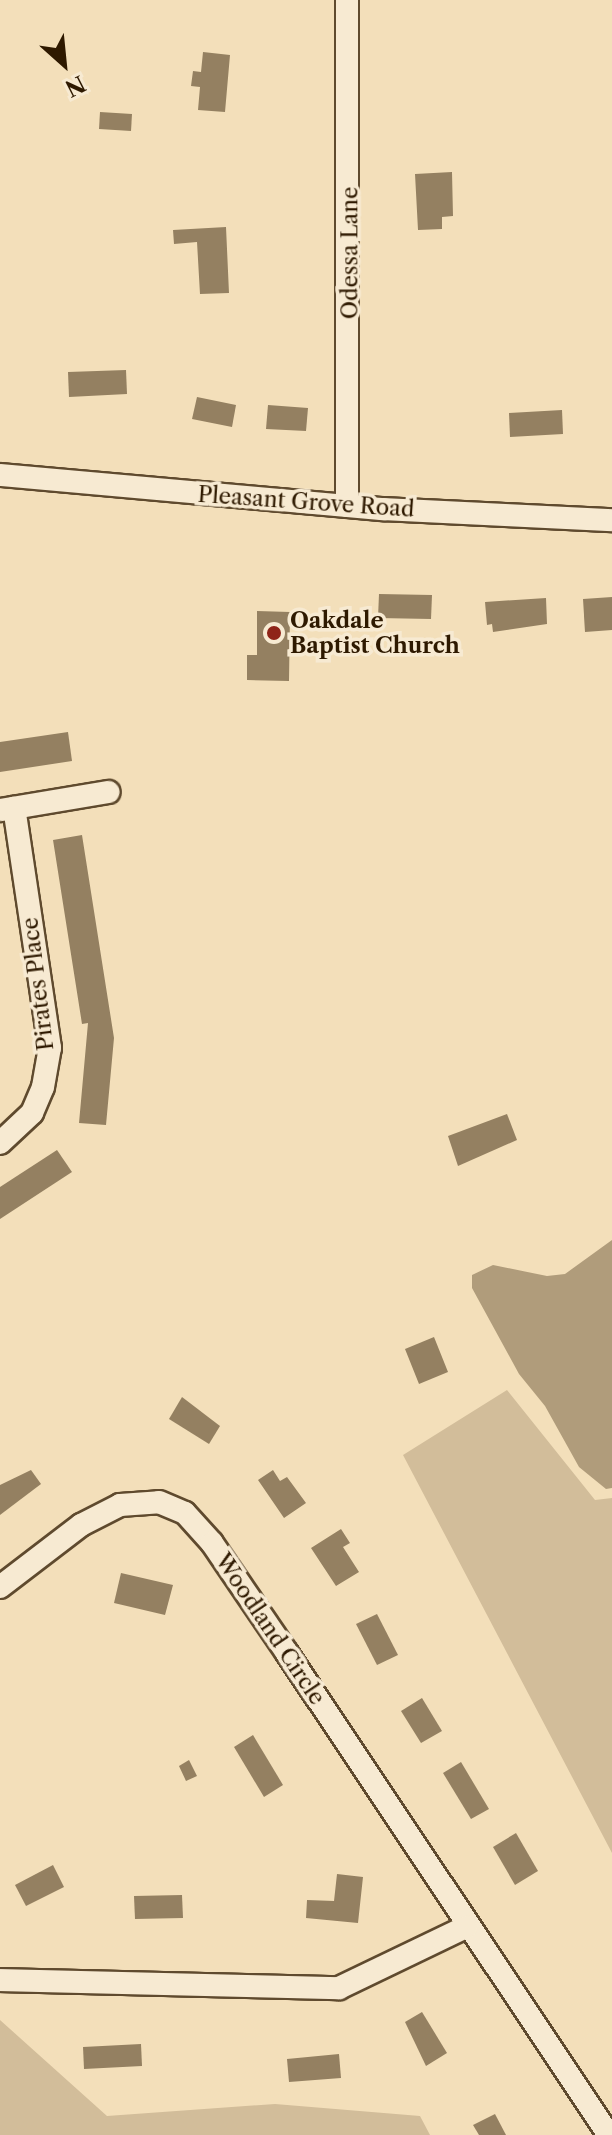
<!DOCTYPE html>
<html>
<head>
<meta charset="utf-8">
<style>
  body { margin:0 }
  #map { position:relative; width:612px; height:2135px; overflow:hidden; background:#f3dfba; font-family:"Libre Caslon Text",serif }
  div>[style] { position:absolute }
  .green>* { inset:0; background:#d2bd9a }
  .water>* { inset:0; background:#b09c7b }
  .building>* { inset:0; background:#948061 }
  .roads { filter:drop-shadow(2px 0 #5f4a2e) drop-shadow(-2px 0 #5f4a2e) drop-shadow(0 2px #5f4a2e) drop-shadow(0 -2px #5f4a2e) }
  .minor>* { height:22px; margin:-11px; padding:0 11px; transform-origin:11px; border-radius:11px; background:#f7ead2 }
  .dots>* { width:22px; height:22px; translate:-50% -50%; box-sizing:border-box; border:4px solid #f7ead2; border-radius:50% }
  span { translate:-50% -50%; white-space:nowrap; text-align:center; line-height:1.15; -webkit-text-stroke:7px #f7ead2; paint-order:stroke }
  .street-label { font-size:22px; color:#2e1900 }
  .poi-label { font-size:22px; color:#2e1900; font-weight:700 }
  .left { translate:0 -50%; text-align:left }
  .north { position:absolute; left:24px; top:24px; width:80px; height:80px; -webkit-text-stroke:6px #f7ead2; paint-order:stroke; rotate:153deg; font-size:22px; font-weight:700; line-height:32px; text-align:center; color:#2e1900 }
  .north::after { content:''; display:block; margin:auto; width:28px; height:36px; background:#2e1900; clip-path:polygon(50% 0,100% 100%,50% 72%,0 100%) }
</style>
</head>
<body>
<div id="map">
  <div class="green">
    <i style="clip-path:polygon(507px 1390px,595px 1500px,612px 1498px,612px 1853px,403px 1455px)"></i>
    <i style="clip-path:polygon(0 2020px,107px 2116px,275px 2104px,420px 2116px,430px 2135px,0 2135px)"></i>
  </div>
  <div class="water">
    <i style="clip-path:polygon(612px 1240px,612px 1488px,606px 1489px,579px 1467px,545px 1406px,519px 1374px,472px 1288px,472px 1275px,493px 1265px,547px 1276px,565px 1274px)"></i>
  </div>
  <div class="building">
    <i style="clip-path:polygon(203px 52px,230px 55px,225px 112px,198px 110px,200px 87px,191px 86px,193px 71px,201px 72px)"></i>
    <i style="clip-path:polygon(100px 112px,132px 114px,131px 131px,99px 129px)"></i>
    <i style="clip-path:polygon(452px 172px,453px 216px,442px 217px,442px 229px,418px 230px,415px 174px)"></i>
    <i style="clip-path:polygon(226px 227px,229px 293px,200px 294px,197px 242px,174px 244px,173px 230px)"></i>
    <i style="clip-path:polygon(126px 370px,127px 394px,69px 397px,68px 372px)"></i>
    <i style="clip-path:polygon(197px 397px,236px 405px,232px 427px,192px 419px)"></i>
    <i style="clip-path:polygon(268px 405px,308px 408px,306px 431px,266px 429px)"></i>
    <i style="clip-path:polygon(562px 410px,563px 434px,510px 437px,509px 413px)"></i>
    <i style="clip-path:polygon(379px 594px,432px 595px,431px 619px,378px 618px)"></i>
    <i style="clip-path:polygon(612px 597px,612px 630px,585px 632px,583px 599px)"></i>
    <i style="clip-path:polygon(546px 598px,547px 624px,493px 632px,492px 624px,487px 625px,485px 602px)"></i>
    <i style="clip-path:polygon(257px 611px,290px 612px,289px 681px,247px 680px,247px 655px,257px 655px)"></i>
    <i style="clip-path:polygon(68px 732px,72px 761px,0 772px,0 742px)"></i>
    <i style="clip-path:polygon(82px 835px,114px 1038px,106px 1125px,79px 1123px,88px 1023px,82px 1024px,53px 840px)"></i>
    <i style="clip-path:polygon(507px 1114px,517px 1140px,458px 1166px,448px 1136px)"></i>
    <i style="clip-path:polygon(57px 1150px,72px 1172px,0 1219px,0 1187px)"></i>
    <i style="clip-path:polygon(434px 1337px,448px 1372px,419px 1384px,405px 1349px)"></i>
    <i style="clip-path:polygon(182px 1397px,220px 1426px,209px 1444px,169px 1419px)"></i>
    <i style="clip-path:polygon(31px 1470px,41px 1484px,0 1515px,0 1485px)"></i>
    <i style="clip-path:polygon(273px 1470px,280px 1481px,287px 1477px,306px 1503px,284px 1518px,258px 1480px)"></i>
    <i style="clip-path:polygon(341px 1529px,350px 1543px,343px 1547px,359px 1572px,336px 1586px,311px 1548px)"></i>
    <i style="clip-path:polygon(121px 1573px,173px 1585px,165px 1615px,114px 1603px)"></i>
    <i style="clip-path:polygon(377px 1614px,398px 1655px,377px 1665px,356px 1624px)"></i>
    <i style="clip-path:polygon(422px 1698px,442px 1731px,421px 1743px,401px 1711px)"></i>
    <i style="clip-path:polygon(253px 1735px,283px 1785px,264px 1797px,234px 1747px)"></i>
    <i style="clip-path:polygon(189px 1760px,197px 1776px,186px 1781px,179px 1766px)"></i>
    <i style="clip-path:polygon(461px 1762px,489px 1809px,471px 1819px,443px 1773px)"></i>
    <i style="clip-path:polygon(516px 1833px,538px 1871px,515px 1885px,493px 1847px)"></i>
    <i style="clip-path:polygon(53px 1865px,64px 1887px,26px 1906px,15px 1885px)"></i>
    <i style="clip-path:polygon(337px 1874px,363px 1877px,358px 1923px,306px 1918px,307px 1900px,334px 1901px)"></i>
    <i style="clip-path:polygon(182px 1895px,183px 1918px,135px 1919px,134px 1896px)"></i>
    <i style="clip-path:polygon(422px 2012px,447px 2053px,426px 2066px,405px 2022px)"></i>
    <i style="clip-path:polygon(141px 2044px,142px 2066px,84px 2069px,83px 2047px)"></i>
    <i style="clip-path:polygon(339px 2054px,341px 2078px,289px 2082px,287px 2059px)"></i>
    <i style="clip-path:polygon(495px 2114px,506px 2135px,479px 2135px,473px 2125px)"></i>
  </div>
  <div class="roads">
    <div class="minor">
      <i style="left:0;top:475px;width:385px;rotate:5.1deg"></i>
      <i style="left:383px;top:509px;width:229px;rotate:2.8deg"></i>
      <i style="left:347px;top:506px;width:506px;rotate:-90deg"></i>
      <i style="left:1px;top:810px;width:109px;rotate:-9.5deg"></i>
      <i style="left:0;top:1143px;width:44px;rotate:-43.2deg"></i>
      <i style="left:32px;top:1113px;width:28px;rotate:-67deg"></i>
      <i style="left:43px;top:1087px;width:40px;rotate:-80deg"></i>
      <i style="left:50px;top:1048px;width:243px;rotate:-98.5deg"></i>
      <i style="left:0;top:1587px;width:102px;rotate:-37.4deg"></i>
      <i style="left:81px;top:1525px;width:44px;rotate:-27.1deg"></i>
      <i style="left:120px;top:1505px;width:39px;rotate:-4deg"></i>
      <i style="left:159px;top:1502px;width:28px;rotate:23deg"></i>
      <i style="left:185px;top:1513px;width:40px;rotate:48deg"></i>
      <i style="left:212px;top:1543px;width:133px;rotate:55.7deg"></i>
      <i style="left:287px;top:1653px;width:580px;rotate:56.26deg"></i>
      <i style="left:0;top:1980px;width:339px;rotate:1.4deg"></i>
      <i style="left:339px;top:1988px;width:141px;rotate:-25.7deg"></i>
    </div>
  </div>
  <div class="dots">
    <i style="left:274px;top:633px;background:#8f2418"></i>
  </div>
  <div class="street-label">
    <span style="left:350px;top:253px;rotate:-90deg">Odessa Lane</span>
    <span style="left:306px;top:502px;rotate:4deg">Pleasant Grove Road</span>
    <span style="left:38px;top:984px;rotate:-97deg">Pirates Place</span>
    <span style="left:270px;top:1629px;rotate:56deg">Woodland Circle</span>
  </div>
  <div class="poi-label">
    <span class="left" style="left:290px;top:633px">Oakdale<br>Baptist Church</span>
  </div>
  <div class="north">N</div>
</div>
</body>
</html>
